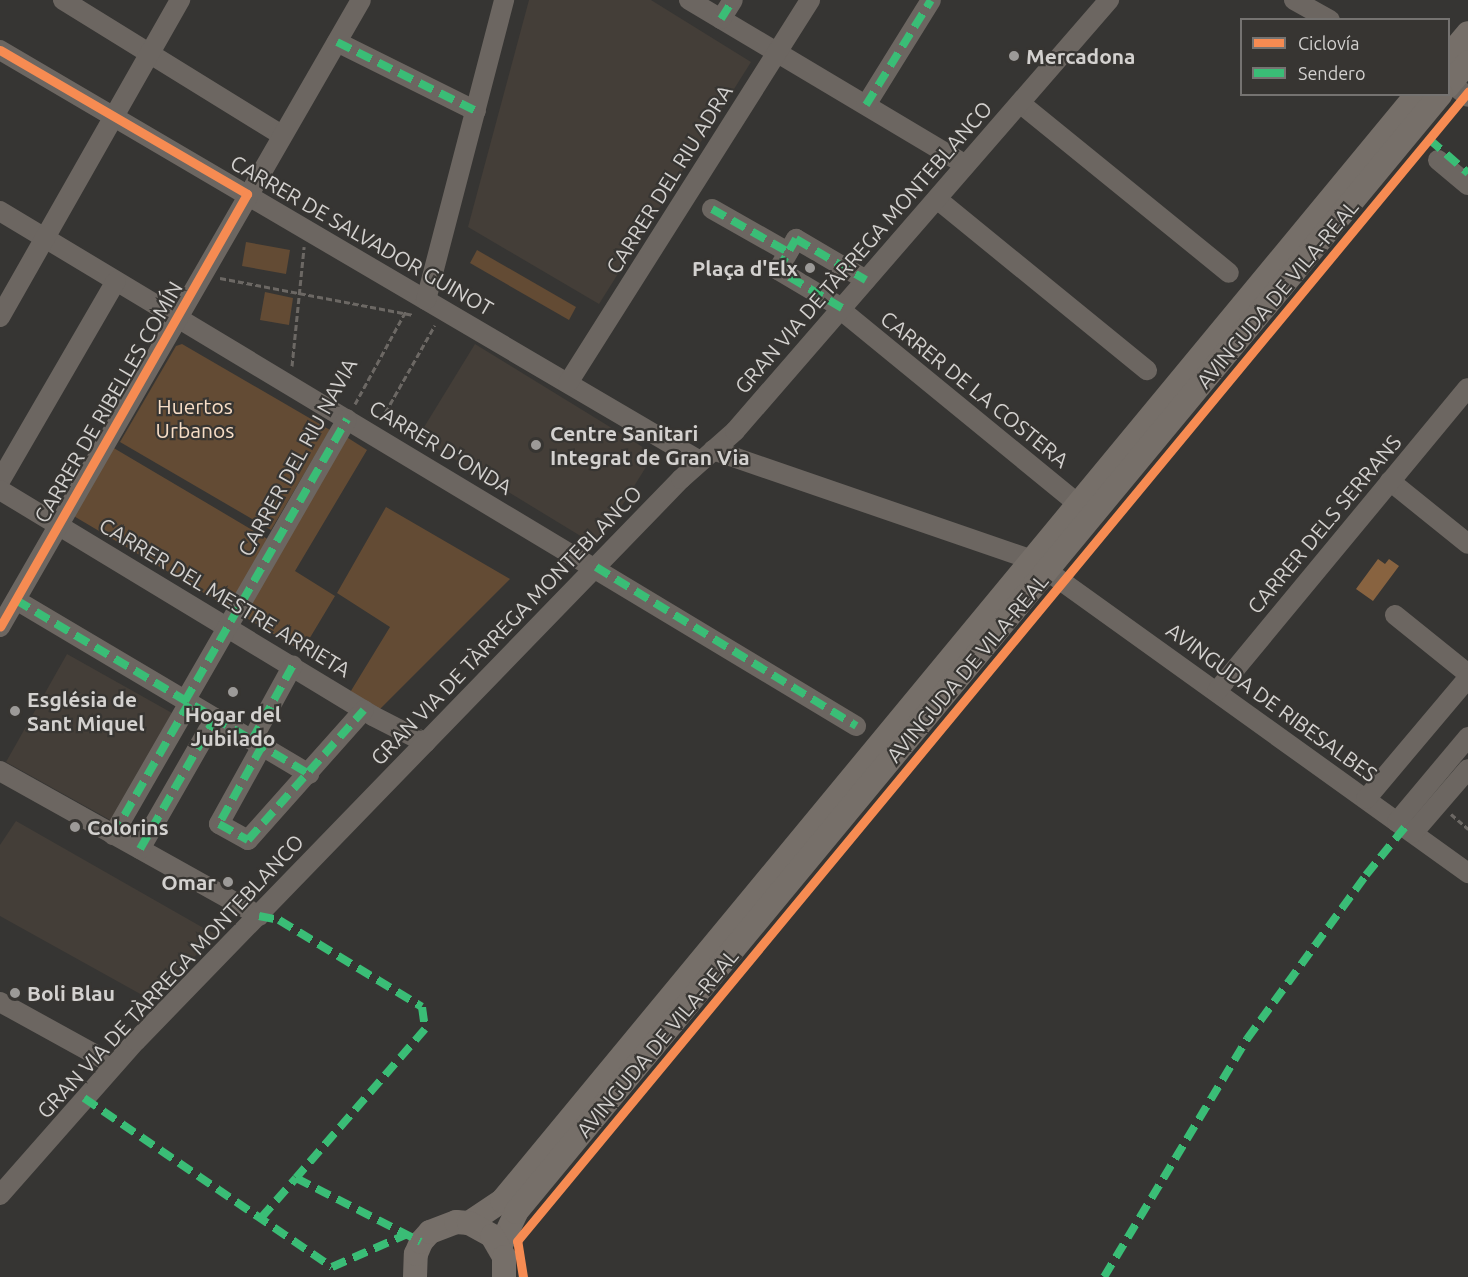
<!DOCTYPE html>
<html>
<head>
<meta charset="utf-8">
<style>
  body { margin:0 }
  #map { position:relative; width:1468px; height:1277px; overflow:hidden; background:#363533; font-family:Ubuntu,sans-serif }
  div>[style] { position:absolute }
  .built>* { inset:0; background:#443e38 }
  .green>* { inset:0; background:#634b34 }
  .water>* { inset:0; background:#886340 }
  .path>* { height:3px; margin-top:-1.5px; transform-origin:0; background:repeating-linear-gradient(90deg,#6c6864 0 6px,transparent 0 9px) }
  .minor>* { height:20px; margin:-10px; padding:0 10px; transform-origin:10px; border-radius:10px; background:#6c6661 }
  .major>* { height:24px; margin:-12px; padding:0 12px; transform-origin:12px; border-radius:12px; background:#766f69 }
  .quiet>* { height:8px; margin-top:-4px; transform-origin:0; background:repeating-linear-gradient(90deg,#3abd76 0 15px,transparent 0 23px) }
  .cycleway>* { height:9px; margin:-4.5px; padding:0 4.5px; transform-origin:4.5px; border-radius:4.5px; background:#f68b52 }
  .dots>* { width:16px; height:16px; translate:-50% -50%; box-sizing:border-box; border:3px solid #373532; border-radius:50% }
  span { translate:-50% -50%; white-space:nowrap; text-align:center; line-height:1.15; -webkit-text-stroke:4.5px #373532; paint-order:stroke }
  .poi-label { font-size:21px; color:#d3d1cf; font-weight:700 }
  .left { translate:0 -50%; text-align:left }
  .right { translate:-100% -50%; text-align:right }
  .street-label { font-size:21px; color:#d3d1cf }
  .park-label { font-size:21px; color:#f7ddc6 }
  .legend { position:absolute; left:1240px; top:18px; width:210px; height:78px; box-sizing:border-box; background:#373532; border:2px solid #757371; margin:0; padding:8px 10px; list-style:none; font-size:18px; color:#d3d1cf }
  .legend li { display:flex; align-items:center; gap:12px; height:30px }
  .legend b { width:30px; border:2px solid #757371 }
</style>
</head>
<body>
<div id="map">
  <div class="built">
    <i style="clip-path:polygon(529px 0,651px 0,751px 62px,599px 304px,468px 227px)"></i>
    <i style="clip-path:polygon(475px 344px,654px 454px,597px 546px,418px 437px)"></i>
    <i style="clip-path:polygon(67px 654px,172px 713px,112px 821px,6px 762px)"></i>
    <i style="clip-path:polygon(16px 821px,207px 930px,216px 934px,153px 1001px,0 916px,0 845px)"></i>
  </div>
  <div class="green">
    <i style="clip-path:polygon(246px 242px,290px 250px,286px 274px,242px 266px)"></i>
    <i style="clip-path:polygon(477px 250px,576px 307px,569px 320px,470px 263px)"></i>
    <i style="clip-path:polygon(265px 292px,293px 298px,289px 325px,260px 320px)"></i>
    <i style="clip-path:polygon(182px 344px,330px 430px,271px 530px,120px 442px,176px 346px)"></i>
    <i style="clip-path:polygon(337px 431px,367px 450px,295px 571px,335px 596px,302px 651px,72px 515px,112px 447px,271px 541px)"></i>
    <i style="clip-path:polygon(386px 507px,510px 579px,373px 716px,346px 699px,390px 627px,337px 593px)"></i>
  </div>
  <div class="water">
    <i style="clip-path:polygon(1378px 559px,1385px 564px,1389px 559px,1399px 566px,1373px 601px,1356px 589px)"></i>
  </div>
  <div class="path">
    <i style="left:220px;top:278px;width:197px;rotate:10.8deg"></i>
    <i style="left:292px;top:366px;width:120px;rotate:-84.2deg"></i>
    <i style="left:355px;top:404px;width:106px;rotate:-61.3deg"></i>
    <i style="left:381px;top:420px;width:109px;rotate:-60.4deg"></i>
    <i style="left:1451px;top:814px;width:23px;rotate:41deg"></i>
  </div>
  <div class="minor">
    <i style="left:63px;top:0;width:257px;rotate:31.7deg"></i>
    <i style="left:689px;top:0;width:322px;rotate:30.8deg"></i>
    <i style="left:1294px;top:0;width:41px;rotate:29.1deg"></i>
    <i style="left:721px;top:19px;width:22px;rotate:-58deg"></i>
    <i style="left:337px;top:42px;width:155px;rotate:26.4deg"></i>
    <i style="left:0;top:50px;width:812px;rotate:30.42deg"></i>
    <i style="left:1451px;top:83px;width:22px;rotate:39deg"></i>
    <i style="left:1020px;top:103px;width:269px;rotate:39.1deg"></i>
    <i style="left:866px;top:105px;width:123px;rotate:-58.2deg"></i>
    <i style="left:1438px;top:160px;width:39px;rotate:40deg"></i>
    <i style="left:937px;top:199px;width:271px;rotate:39.2deg"></i>
    <i style="left:712px;top:209px;width:87px;rotate:29.5deg"></i>
    <i style="left:0;top:211px;width:999px;rotate:31.03deg"></i>
    <i style="left:426px;top:300px;width:310px;rotate:-75.4deg"></i>
    <i style="left:842px;top:308px;width:74px;rotate:-149.3deg"></i>
    <i style="left:778px;top:270px;width:36px;rotate:-60deg"></i>
    <i style="left:796px;top:239px;width:81px;rotate:30.4deg"></i>
    <i style="left:841px;top:310px;width:306px;rotate:39.3deg"></i>
    <i style="left:0;top:317px;width:365px;rotate:-60.4deg"></i>
    <i style="left:568px;top:383px;width:453px;rotate:-57.7deg"></i>
    <i style="left:713px;top:450px;width:337px;rotate:19deg"></i>
    <i style="left:1032px;top:560px;width:537px;rotate:35.67deg"></i>
    <i style="left:0;top:481px;width:231px;rotate:-59.9deg"></i>
    <i style="left:1390px;top:481px;width:100px;rotate:38.9deg"></i>
    <i style="left:0;top:490px;width:436px;rotate:31.2deg"></i>
    <i style="left:373px;top:716px;width:59px;rotate:27deg"></i>
    <i style="left:16px;top:600px;width:341px;rotate:30.7deg"></i>
    <i style="left:1395px;top:615px;width:94px;rotate:38.9deg"></i>
    <i style="left:0;top:627px;width:723px;rotate:-60.07deg"></i>
    <i style="left:1217px;top:691px;width:393px;rotate:-50.4deg"></i>
    <i style="left:185px;top:701px;width:325px;rotate:-60.1deg"></i>
    <i style="left:252px;top:740px;width:85px;rotate:-61.3deg"></i>
    <i style="left:262px;top:746px;width:89px;rotate:118.9deg"></i>
    <i style="left:219px;top:824px;width:33px;rotate:29deg"></i>
    <i style="left:248px;top:840px;width:174px;rotate:-48.3deg"></i>
    <i style="left:0;top:771px;width:297px;rotate:29.2deg"></i>
    <i style="left:1366px;top:799px;width:158px;rotate:-49.9deg"></i>
    <i style="left:1397px;top:822px;width:111px;rotate:-50.1deg"></i>
    <i style="left:1413px;top:833px;width:84px;rotate:-49.3deg"></i>
    <i style="left:113px;top:835px;width:152px;rotate:-60.1deg"></i>
    <i style="left:140px;top:849px;width:151px;rotate:-60.2deg"></i>
    <i style="left:0;top:1002px;width:130px;rotate:28.9deg"></i>
    <i style="left:0;top:1195px;width:205px;rotate:-48.6deg"></i>
    <i style="left:136px;top:1041px;width:783px;rotate:-45.88deg"></i>
    <i style="left:681px;top:479px;width:72px;rotate:-41.6deg"></i>
    <i style="left:735px;top:431px;width:571px;rotate:-49.05deg"></i>
  </div>
  <div class="major">
    <i style="left:1448px;top:57px;width:31px;rotate:-50deg"></i>
    <i style="left:1448px;top:86px;width:31px;rotate:-50deg"></i>
    <i style="left:469px;top:1223px;width:40px;rotate:-34deg"></i>
    <i style="left:502px;top:1201px;width:1436px;rotate:-50.42deg"></i>
    <i style="left:500px;top:1247px;width:38px;rotate:-65deg"></i>
    <i style="left:516px;top:1212px;width:1451px;rotate:-50.4deg"></i>
    <i style="left:415px;top:1277px;width:23px;rotate:-88deg"></i>
    <i style="left:416px;top:1254px;width:13px;rotate:-67deg"></i>
    <i style="left:421px;top:1242px;width:13px;rotate:-48deg"></i>
    <i style="left:430px;top:1232px;width:28px;rotate:-21deg"></i>
    <i style="left:456px;top:1222px;width:13px;rotate:4deg"></i>
    <i style="left:469px;top:1223px;width:26px;rotate:29deg"></i>
    <i style="left:492px;top:1236px;width:24px;rotate:60deg"></i>
    <i style="left:504px;top:1257px;width:20px;rotate:90deg"></i>
  </div>
  <div class="quiet">
    <i style="left:721px;top:19px;width:22px;rotate:-58deg"></i>
    <i style="left:337px;top:42px;width:155px;rotate:26.4deg"></i>
    <i style="left:866px;top:105px;width:123px;rotate:-58.2deg"></i>
    <i style="left:1429px;top:139px;width:52px;rotate:41.1deg"></i>
    <i style="left:712px;top:209px;width:87px;rotate:29.5deg"></i>
    <i style="left:842px;top:308px;width:74px;rotate:-149.3deg"></i>
    <i style="left:778px;top:270px;width:36px;rotate:-60deg"></i>
    <i style="left:796px;top:239px;width:81px;rotate:30.4deg"></i>
    <i style="left:596px;top:567px;width:305px;rotate:31.4deg"></i>
    <i style="left:16px;top:600px;width:341px;rotate:30.7deg"></i>
    <i style="left:185px;top:701px;width:325px;rotate:-60.1deg"></i>
    <i style="left:252px;top:740px;width:85px;rotate:-61.3deg"></i>
    <i style="left:262px;top:746px;width:89px;rotate:118.9deg"></i>
    <i style="left:219px;top:824px;width:33px;rotate:29deg"></i>
    <i style="left:248px;top:840px;width:174px;rotate:-48.3deg"></i>
    <i style="left:113px;top:835px;width:152px;rotate:-60.1deg"></i>
    <i style="left:140px;top:849px;width:151px;rotate:-60.2deg"></i>
    <i style="left:259px;top:916px;width:20px;rotate:11deg"></i>
    <i style="left:279px;top:920px;width:167px;rotate:31.3deg"></i>
    <i style="left:422px;top:1007px;width:22px;rotate:82deg"></i>
    <i style="left:425px;top:1029px;width:197px;rotate:130.9deg"></i>
    <i style="left:296px;top:1178px;width:140px;rotate:27.1deg"></i>
    <i style="left:84px;top:1098px;width:300px;rotate:34.3deg"></i>
    <i style="left:332px;top:1267px;width:82px;rotate:-23.7deg"></i>
    <i style="left:261px;top:1218px;width:53px;rotate:-48.8deg"></i>
    <i style="left:1104px;top:1277px;width:278px;rotate:-59deg"></i>
    <i style="left:1247px;top:1039px;width:203px;rotate:-54deg"></i>
    <i style="left:1366px;top:875px;width:62px;rotate:-50.9deg"></i>
  </div>
  <div class="cycleway">
    <i style="left:0;top:50px;width:286px;rotate:30.2deg"></i>
    <i style="left:247px;top:194px;width:498px;rotate:119.7deg"></i>
    <i style="left:523px;top:1277px;width:36px;rotate:-99deg"></i>
    <i style="left:517px;top:1241px;width:1492px;rotate:-50.39deg"></i>
  </div>
  <div class="dots">
    <i style="left:1014px;top:56px;background:#9c9a98"></i>
    <i style="left:810px;top:268px;background:#9c9a98"></i>
    <i style="left:536px;top:445px;background:#9c9a98"></i>
    <i style="left:233px;top:692px;background:#9c9a98"></i>
    <i style="left:15px;top:711px;background:#9c9a98"></i>
    <i style="left:75px;top:827px;background:#9c9a98"></i>
    <i style="left:228px;top:882px;background:#9c9a98"></i>
    <i style="left:15px;top:993px;background:#9c9a98"></i>
  </div>
  <div class="poi-label">
    <span class="left" style="left:1026px;top:56px">Mercadona</span>
    <span class="right" style="left:798px;top:268px">Plaça d'Elx</span>
    <span class="left" style="left:550px;top:445px">Centre Sanitari<br>Integrat de Gran Via</span>
    <span class="left" style="left:27px;top:711px">Església de<br>Sant Miquel</span>
    <span style="left:233px;top:726px">Hogar del<br>Jubilado</span>
    <span class="left" style="left:87px;top:827px">Colorins</span>
    <span class="right" style="left:216px;top:882px">Omar</span>
    <span class="left" style="left:27px;top:993px">Boli Blau</span>
  </div>
  <div class="street-label">
    <span style="left:669px;top:179px;rotate:-58deg">CARRER DEL RIU ADRA</span>
    <span style="left:362px;top:235px;rotate:30deg">CARRER DE SALVADOR GUINOT</span>
    <span style="left:863px;top:247px;rotate:-49deg">GRAN VIA DE TÀRREGA MONTEBLANCO</span>
    <span style="left:1277px;top:294px;rotate:-50deg">AVINGUDA DE VILA-REAL</span>
    <span style="left:975px;top:389px;rotate:39deg">CARRER DE LA COSTERA</span>
    <span style="left:108px;top:402px;rotate:-60deg">CARRER DE RIBELLES COMÍN</span>
    <span style="left:441px;top:447px;rotate:31deg">CARRER D'ONDA</span>
    <span style="left:297px;top:457px;rotate:-61deg">CARRER DEL RIU NAVIA</span>
    <span style="left:1324px;top:524px;rotate:-50deg">CARRER DELS SERRANS</span>
    <span style="left:225px;top:597px;rotate:31deg">CARRER DEL MESTRE ARRIETA</span>
    <span style="left:506px;top:625px;rotate:-46deg">GRAN VIA DE TÀRREGA MONTEBLANCO</span>
    <span style="left:967px;top:668px;rotate:-50deg">AVINGUDA DE VILA-REAL</span>
    <span style="left:1272px;top:702px;rotate:36deg">AVINGUDA DE RIBESALBES</span>
    <span style="left:170px;top:976px;rotate:-47deg">GRAN VIA DE TÀRREGA MONTEBLANCO</span>
    <span style="left:657px;top:1043px;rotate:-50deg">AVINGUDA DE VILA-REAL</span>
  </div>
  <div class="park-label">
    <span style="left:195px;top:418px">Huertos<br>Urbanos</span>
  </div>
  <ul class="legend">
  <li><b style="height:8px;background:#f68b52"></b>Ciclovía</li>
  <li><b style="height:8px;background:#3abd76"></b>Sendero</li>
  </ul>
</div>
</body>
</html>
